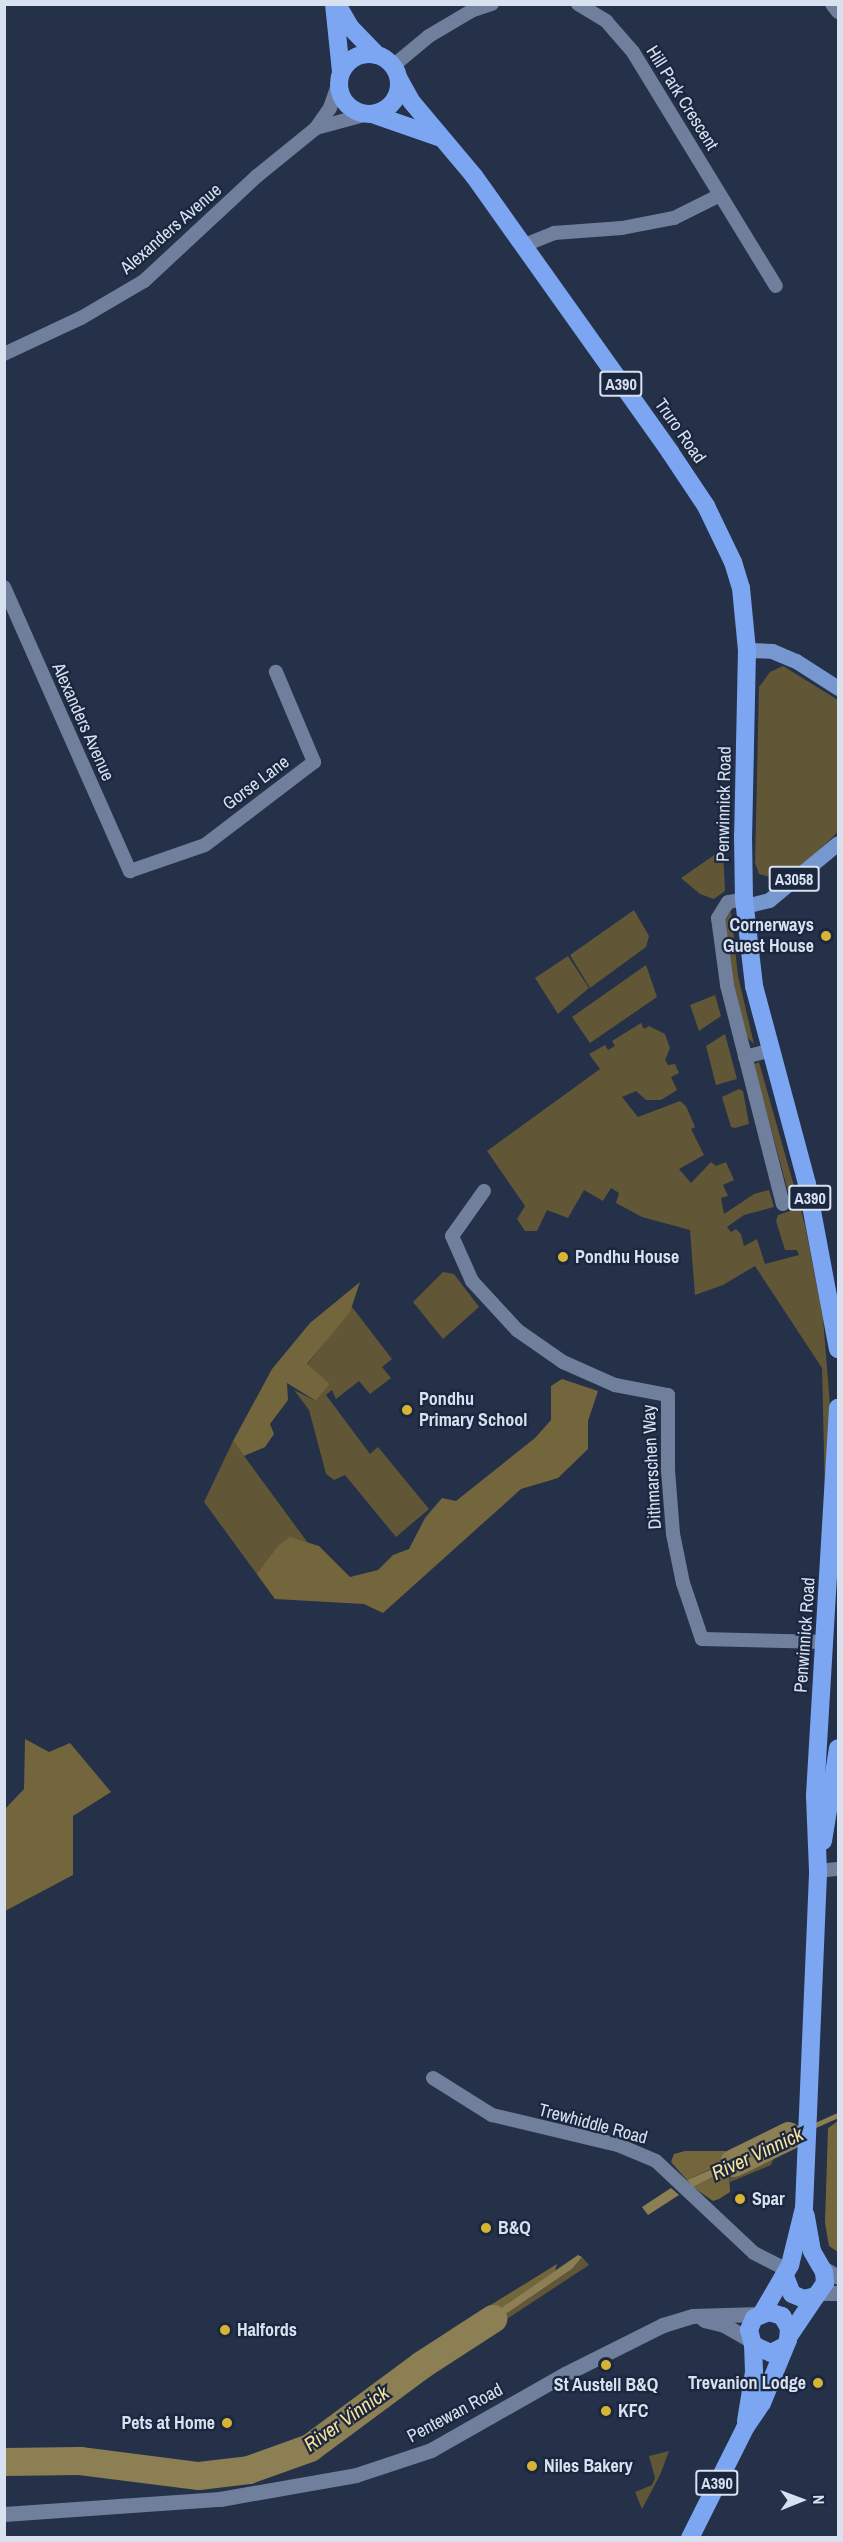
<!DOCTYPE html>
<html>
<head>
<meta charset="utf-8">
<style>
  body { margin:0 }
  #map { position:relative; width:843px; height:2542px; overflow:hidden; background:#243148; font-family:"Archivo Narrow",sans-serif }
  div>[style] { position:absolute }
  .green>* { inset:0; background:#615635 }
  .forest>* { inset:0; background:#74663c }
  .water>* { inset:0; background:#8d7f54 }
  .stream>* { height:4.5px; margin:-2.25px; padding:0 2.25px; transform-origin:2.25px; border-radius:2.25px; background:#8d7f54 }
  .river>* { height:28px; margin:-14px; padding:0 14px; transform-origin:14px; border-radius:14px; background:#8d7f54 }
  .street>* { height:14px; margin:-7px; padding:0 7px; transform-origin:7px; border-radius:7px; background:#70809c }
  .secondary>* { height:15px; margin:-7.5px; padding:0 7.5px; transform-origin:7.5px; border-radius:7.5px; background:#70809c }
  .primary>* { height:15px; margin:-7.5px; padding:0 7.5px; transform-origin:7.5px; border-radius:7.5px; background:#7797d0 }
  .highway>* { height:18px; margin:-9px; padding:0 9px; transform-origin:9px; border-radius:9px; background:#7ca6f2 }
  .highway>.ring { margin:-9px; padding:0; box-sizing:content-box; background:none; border:18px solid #7ca6f2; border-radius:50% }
  .dots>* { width:16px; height:16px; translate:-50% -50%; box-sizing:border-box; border:3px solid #1a273e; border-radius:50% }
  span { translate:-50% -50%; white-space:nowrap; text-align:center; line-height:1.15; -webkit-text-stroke:4.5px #1a273e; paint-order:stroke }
  .shield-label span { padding:2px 4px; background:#1a273e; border:2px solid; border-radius:4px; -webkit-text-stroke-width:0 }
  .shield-label { font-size:16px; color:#d8e1f0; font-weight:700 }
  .street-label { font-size:18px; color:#d8e1f0 }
  .poi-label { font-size:18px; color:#d8e1f0; font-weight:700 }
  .right { translate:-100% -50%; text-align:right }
  .left { translate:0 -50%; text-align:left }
  .water-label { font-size:20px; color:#f9e29b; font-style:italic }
  .frame { position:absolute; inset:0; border:6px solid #d8e1f0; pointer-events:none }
  .north { position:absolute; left:771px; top:2470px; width:60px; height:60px; -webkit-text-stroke:4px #1a273e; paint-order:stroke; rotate:89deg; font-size:16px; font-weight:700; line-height:24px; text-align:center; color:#d8e1f0 }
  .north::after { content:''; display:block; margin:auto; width:21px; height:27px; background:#d8e1f0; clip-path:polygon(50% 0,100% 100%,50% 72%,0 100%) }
</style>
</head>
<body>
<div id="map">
  <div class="green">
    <i style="clip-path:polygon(783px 666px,838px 700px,838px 832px,790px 878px,777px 879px,759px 874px,755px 863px,759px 687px,770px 672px)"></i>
    <i style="clip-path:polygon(723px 849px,725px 891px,718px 896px,714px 899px,700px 894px,681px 878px)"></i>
    <i style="clip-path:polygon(634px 910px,649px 936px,646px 947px,590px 988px,570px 955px)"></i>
    <i style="clip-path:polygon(731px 912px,738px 976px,754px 1044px,747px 1037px,732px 976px,724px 921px)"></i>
    <i style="clip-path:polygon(568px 956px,589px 988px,558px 1014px,535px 978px)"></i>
    <i style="clip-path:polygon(646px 965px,657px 997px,590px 1043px,572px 1017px)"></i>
    <i style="clip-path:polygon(715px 995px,721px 1016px,699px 1031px,690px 1005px)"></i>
    <i style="clip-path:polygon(641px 1023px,644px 1029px,649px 1026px,665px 1034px,670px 1048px,665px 1060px,668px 1065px,675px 1064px,679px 1073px,671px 1077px,677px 1090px,661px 1100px,646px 1100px,636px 1091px,622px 1097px,638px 1117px,680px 1101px,686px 1106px,695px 1127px,691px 1129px,704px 1155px,679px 1169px,691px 1183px,711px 1162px,716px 1166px,726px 1162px,734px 1180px,723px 1185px,728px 1196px,721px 1198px,724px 1214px,754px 1194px,769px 1190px,774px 1207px,744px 1215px,727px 1227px,731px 1232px,736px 1229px,741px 1234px,744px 1246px,757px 1239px,765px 1264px,799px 1255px,797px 1250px,785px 1250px,776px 1221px,778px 1215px,793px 1210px,756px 1073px,754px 1064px,759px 1062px,805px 1225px,823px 1318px,830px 1405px,826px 1538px,822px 1368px,755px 1266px,723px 1285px,695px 1295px,690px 1230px,642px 1217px,616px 1203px,619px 1193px,611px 1188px,603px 1201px,584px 1190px,568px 1218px,547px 1210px,537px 1231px,525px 1231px,517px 1219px,525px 1206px,487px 1151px,600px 1069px,589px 1054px,605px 1045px,608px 1050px,615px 1046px,612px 1041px)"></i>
    <i style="clip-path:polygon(725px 1034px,737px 1079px,716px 1085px,706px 1046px)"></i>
    <i style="clip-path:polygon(739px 1089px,743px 1091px,749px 1124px,735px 1128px,731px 1127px,722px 1097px)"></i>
    <i style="clip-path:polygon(443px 1272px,454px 1274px,479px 1307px,443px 1339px,413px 1302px)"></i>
    <i style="clip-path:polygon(352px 1307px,392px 1359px,382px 1367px,391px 1378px,370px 1394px,359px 1381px,336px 1399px,332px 1390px,326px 1395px,370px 1454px,378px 1447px,429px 1509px,396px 1537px,345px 1475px,334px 1480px,326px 1474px,309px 1410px,294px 1390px,316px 1401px,330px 1384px,307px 1365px)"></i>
    <i style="clip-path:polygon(233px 1441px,308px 1543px,275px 1599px,204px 1502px)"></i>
    <i style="clip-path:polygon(771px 2148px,775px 2155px,771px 2165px,730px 2182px,729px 2169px)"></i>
    <i style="clip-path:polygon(582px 2257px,589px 2265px,466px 2346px,463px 2343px,572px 2269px)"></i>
    <i style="clip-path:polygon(669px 2451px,660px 2475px,642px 2509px,635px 2492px,652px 2485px,655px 2478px,649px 2456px)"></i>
  </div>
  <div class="forest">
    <i style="clip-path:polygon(360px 1282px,350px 1312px,307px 1364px,330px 1384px,316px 1401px,287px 1383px,288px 1400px,270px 1424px,274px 1434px,265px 1447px,244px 1456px,233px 1441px,272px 1369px,310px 1323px)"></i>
    <i style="clip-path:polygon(562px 1379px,598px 1391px,588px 1421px,588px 1449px,558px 1478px,521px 1489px,383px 1613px,364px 1604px,275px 1599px,257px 1574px,278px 1546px,290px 1537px,319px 1546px,350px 1577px,378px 1570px,393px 1555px,409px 1549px,425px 1518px,442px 1498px,456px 1501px,535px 1438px,551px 1420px,551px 1386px)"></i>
    <i style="clip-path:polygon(25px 1739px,49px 1752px,70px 1743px,111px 1792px,73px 1816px,73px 1875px,5px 1911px,5px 1809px,24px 1789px)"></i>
    <i style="clip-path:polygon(838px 2121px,838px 2252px,829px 2246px,825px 2223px,828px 2128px)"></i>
    <i style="clip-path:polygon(685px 2151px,726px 2151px,728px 2161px,687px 2180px,671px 2162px,674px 2154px)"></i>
    <i style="clip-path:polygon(729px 2169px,730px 2192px,719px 2199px,713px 2201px,693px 2187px)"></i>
    <i style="clip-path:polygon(557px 2264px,555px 2271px,459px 2337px,452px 2329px)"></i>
  </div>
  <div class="water">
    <i style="clip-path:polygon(769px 2144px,771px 2148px,693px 2187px,687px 2180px)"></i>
    <i style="clip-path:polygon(671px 2188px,679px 2195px,648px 2215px,642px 2207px)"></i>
    <i style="clip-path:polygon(578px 2255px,582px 2257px,572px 2269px,463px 2343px,459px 2337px)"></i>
  </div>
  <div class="stream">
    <i style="left:811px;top:2127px;width:30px;rotate:-24deg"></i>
    <i style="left:789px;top:2136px;width:15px;rotate:-23deg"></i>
  </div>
  <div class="river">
    <i style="left:734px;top:2163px;width:61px;rotate:-26.1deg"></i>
    <i style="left:4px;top:2462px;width:76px;rotate:-0.8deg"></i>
    <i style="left:80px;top:2461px;width:120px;rotate:7.2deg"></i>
    <i style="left:199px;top:2476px;width:50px;rotate:-6.8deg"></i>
    <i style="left:249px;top:2470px;width:65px;rotate:-19.8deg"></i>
    <i style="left:310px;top:2448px;width:139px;rotate:-36.5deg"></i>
    <i style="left:422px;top:2365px;width:85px;rotate:-32.9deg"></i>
  </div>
  <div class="street">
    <i style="left:578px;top:4px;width:33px;rotate:31deg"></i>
    <i style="left:606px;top:21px;width:41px;rotate:48.9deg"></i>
    <i style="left:633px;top:52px;width:274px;rotate:58.6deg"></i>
    <i style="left:832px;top:4px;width:10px;rotate:53deg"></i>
    <i style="left:393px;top:66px;width:47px;rotate:-39.8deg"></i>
    <i style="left:429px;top:36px;width:51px;rotate:-30.6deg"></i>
    <i style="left:473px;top:10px;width:20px;rotate:-18deg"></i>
    <i style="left:316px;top:128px;width:50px;rotate:-15.2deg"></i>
    <i style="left:522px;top:246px;width:35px;rotate:-22deg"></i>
    <i style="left:554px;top:233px;width:68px;rotate:-4.2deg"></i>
    <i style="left:622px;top:228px;width:53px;rotate:-10.9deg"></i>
    <i style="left:674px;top:218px;width:51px;rotate:-26.6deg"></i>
    <i style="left:4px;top:354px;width:85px;rotate:-25.1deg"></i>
    <i style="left:81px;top:318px;width:73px;rotate:-30.4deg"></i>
    <i style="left:144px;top:281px;width:154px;rotate:-42.9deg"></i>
    <i style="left:257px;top:176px;width:76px;rotate:-39.1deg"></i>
    <i style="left:316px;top:128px;width:24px;rotate:-55deg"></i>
    <i style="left:330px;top:108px;width:28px;rotate:-71deg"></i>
    <i style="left:4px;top:587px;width:311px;rotate:66.1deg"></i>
    <i style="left:130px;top:871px;width:79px;rotate:-19.1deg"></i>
    <i style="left:205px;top:845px;width:137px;rotate:-37.3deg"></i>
    <i style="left:314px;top:762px;width:98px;rotate:-112.9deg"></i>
    <i style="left:744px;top:899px;width:16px;rotate:169deg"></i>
    <i style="left:728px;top:902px;width:19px;rotate:122deg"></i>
    <i style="left:718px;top:918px;width:68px;rotate:82.3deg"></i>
    <i style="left:727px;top:985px;width:226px;rotate:75.7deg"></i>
    <i style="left:745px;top:1057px;width:27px;rotate:-15deg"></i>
    <i style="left:484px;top:1191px;width:55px;rotate:125.4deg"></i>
    <i style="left:452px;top:1236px;width:49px;rotate:66deg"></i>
    <i style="left:472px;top:1281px;width:67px;rotate:47.4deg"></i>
    <i style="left:517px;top:1330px;width:56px;rotate:34.8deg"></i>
    <i style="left:563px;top:1362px;width:57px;rotate:23.9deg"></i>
    <i style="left:615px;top:1385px;width:54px;rotate:10.7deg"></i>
    <i style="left:668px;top:1395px;width:75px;rotate:90deg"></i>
    <i style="left:668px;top:1470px;width:64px;rotate:85.5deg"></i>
    <i style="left:673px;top:1534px;width:50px;rotate:78.5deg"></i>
    <i style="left:683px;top:1583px;width:59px;rotate:71.3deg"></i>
    <i style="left:702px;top:1639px;width:124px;rotate:1.4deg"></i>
    <i style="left:818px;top:1871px;width:20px;rotate:-6deg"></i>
    <i style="left:433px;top:2078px;width:70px;rotate:32.1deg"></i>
    <i style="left:492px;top:2115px;width:130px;rotate:13.4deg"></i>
    <i style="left:618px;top:2145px;width:41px;rotate:22.8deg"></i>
    <i style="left:656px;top:2161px;width:134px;rotate:43.2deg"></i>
    <i style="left:754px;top:2253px;width:37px;rotate:27deg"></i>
  </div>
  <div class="secondary">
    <i style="left:821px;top:2267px;width:20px;rotate:30deg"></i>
    <i style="left:819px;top:2293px;width:19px"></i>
    <i style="left:704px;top:2320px;width:21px;rotate:14deg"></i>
    <i style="left:724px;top:2325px;width:30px;rotate:30deg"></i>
    <i style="left:4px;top:2514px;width:217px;rotate:-4deg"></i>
    <i style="left:220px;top:2499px;width:138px;rotate:-10deg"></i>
    <i style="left:356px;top:2475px;width:79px;rotate:-18.4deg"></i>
    <i style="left:431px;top:2450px;width:154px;rotate:-29.6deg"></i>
    <i style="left:565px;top:2374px;width:110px;rotate:-26.6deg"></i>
    <i style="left:663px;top:2325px;width:31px;rotate:-17deg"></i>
    <i style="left:693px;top:2316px;width:66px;rotate:-1.7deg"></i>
  </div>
  <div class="primary">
    <i style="left:747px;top:650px;width:25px;rotate:2deg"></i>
    <i style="left:772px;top:651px;width:26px;rotate:23deg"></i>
    <i style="left:796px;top:661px;width:50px;rotate:32.7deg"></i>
    <i style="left:745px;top:906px;width:25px;rotate:-14deg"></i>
    <i style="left:769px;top:900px;width:89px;rotate:-39.6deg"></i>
  </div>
  <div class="highway">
    <i style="left:334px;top:4px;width:68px;rotate:84.1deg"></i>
    <i style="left:338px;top:6px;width:24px;rotate:60deg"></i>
    <i style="left:350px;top:27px;width:39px;rotate:46deg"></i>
    <i class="ring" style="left:339px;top:54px;width:42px;height:42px"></i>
    <i style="left:399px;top:79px;width:25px;rotate:61deg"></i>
    <i style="left:411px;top:101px;width:98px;rotate:50deg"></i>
    <i style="left:474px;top:176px;width:339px;rotate:54.6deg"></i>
    <i style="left:670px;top:452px;width:65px;rotate:56.3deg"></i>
    <i style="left:706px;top:506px;width:62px;rotate:64.3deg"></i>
    <i style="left:733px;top:562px;width:27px;rotate:73deg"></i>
    <i style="left:741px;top:588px;width:62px;rotate:84.5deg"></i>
    <i style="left:747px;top:650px;width:186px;rotate:91.2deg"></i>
    <i style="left:743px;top:836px;width:63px;rotate:89.1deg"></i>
    <i style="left:744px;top:899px;width:88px;rotate:83.4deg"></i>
    <i style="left:754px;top:986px;width:205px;rotate:75deg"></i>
    <i style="left:807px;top:1184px;width:168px;rotate:79.4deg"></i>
    <i style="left:375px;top:115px;width:70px;rotate:19.2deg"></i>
    <i style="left:823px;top:1841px;width:94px;rotate:-80.8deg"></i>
    <i style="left:785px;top:2276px;width:19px;rotate:69deg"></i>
    <i style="left:792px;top:2294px;width:13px;rotate:23deg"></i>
    <i style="left:804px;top:2299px;width:12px;rotate:-14deg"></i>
    <i style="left:816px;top:2296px;width:16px;rotate:-55deg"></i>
    <i style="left:825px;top:2283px;width:11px;rotate:-95deg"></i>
    <i style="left:824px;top:2272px;width:24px;rotate:-120deg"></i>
    <i style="left:812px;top:2251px;width:36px;rotate:-100deg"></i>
    <i style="left:762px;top:2313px;width:56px;rotate:-59.7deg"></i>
    <i style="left:790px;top:2265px;width:59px;rotate:-76.2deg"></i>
    <i style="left:804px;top:2208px;width:337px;rotate:-87.6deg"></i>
    <i style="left:818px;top:1871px;width:76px;rotate:-92.3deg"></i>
    <i style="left:815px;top:1795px;width:388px;rotate:-86.6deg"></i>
    <i style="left:789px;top:2336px;width:48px;rotate:-56deg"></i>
    <i style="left:746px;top:2421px;width:50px;rotate:-80.7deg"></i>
    <i style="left:754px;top:2372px;width:27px;rotate:-92deg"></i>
    <i style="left:690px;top:2538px;width:123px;rotate:-63.4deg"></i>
    <i style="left:745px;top:2428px;width:30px;rotate:-56deg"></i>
    <i style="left:762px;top:2403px;width:68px;rotate:-67.6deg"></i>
    <i style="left:788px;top:2340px;width:12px;rotate:-85deg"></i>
    <i style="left:789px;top:2328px;width:14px;rotate:-120deg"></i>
    <i style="left:782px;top:2316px;width:14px;rotate:-163deg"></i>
    <i style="left:769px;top:2312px;width:16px;rotate:158deg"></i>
    <i style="left:754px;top:2318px;width:13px;rotate:113deg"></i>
    <i style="left:749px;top:2330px;width:16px;rotate:75deg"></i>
    <i style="left:753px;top:2345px;width:20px;rotate:24deg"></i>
    <i style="left:771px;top:2353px;width:13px;rotate:-27deg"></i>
  </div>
  <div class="dots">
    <i style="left:826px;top:936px;background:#d8b434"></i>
    <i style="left:563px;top:1257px;background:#d8b434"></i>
    <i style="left:407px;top:1410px;background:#d8b434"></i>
    <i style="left:740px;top:2199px;background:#d8b434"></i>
    <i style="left:486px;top:2228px;background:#d8b434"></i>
    <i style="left:225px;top:2330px;background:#d8b434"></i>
    <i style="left:606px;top:2365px;background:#d8b434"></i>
    <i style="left:818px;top:2383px;background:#d8b434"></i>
    <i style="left:606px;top:2411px;background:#d8b434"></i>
    <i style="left:227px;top:2423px;background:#d8b434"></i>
    <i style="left:532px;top:2466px;background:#d8b434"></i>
  </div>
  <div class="shield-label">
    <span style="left:621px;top:384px">A390</span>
    <span style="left:794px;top:879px">A3058</span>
    <span style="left:810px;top:1198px">A390</span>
    <span style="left:717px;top:2483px">A390</span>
  </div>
  <div class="street-label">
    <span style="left:682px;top:98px;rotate:58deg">Hill Park Crescent</span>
    <span style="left:171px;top:229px;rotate:-41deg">Alexanders Avenue</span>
    <span style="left:680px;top:431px;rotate:55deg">Truro Road</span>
    <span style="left:83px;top:722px;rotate:66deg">Alexanders Avenue</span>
    <span style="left:256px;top:783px;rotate:-37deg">Gorse Lane</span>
    <span style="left:724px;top:804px;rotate:-89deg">Penwinnick Road</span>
    <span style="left:652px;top:1467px;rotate:-93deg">Dithmarschen Way</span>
    <span style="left:805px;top:1635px;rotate:-86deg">Penwinnick Road</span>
    <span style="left:593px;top:2124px;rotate:15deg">Trewhiddle Road</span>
    <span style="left:455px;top:2413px;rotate:-28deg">Pentewan Road</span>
  </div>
  <div class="poi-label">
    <span class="right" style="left:814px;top:936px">Cornerways<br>Guest House</span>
    <span class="left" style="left:575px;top:1257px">Pondhu House</span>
    <span class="left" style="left:419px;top:1410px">Pondhu<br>Primary School</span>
    <span class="left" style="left:752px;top:2199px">Spar</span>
    <span class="left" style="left:498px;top:2228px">B&amp;Q</span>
    <span class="left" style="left:237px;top:2330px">Halfords</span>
    <span class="right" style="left:806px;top:2383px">Trevanion Lodge</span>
    <span style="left:606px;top:2385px">St Austell B&amp;Q</span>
    <span class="left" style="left:618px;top:2411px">KFC</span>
    <span class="right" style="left:215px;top:2423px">Pets at Home</span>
    <span class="left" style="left:544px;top:2466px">Niles Bakery</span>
  </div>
  <div class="water-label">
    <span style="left:757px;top:2153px;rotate:-25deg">River Vinnick</span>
    <span style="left:346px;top:2418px;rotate:-35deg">River Vinnick</span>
  </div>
  <div class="frame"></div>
  <div class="north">N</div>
</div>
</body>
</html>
